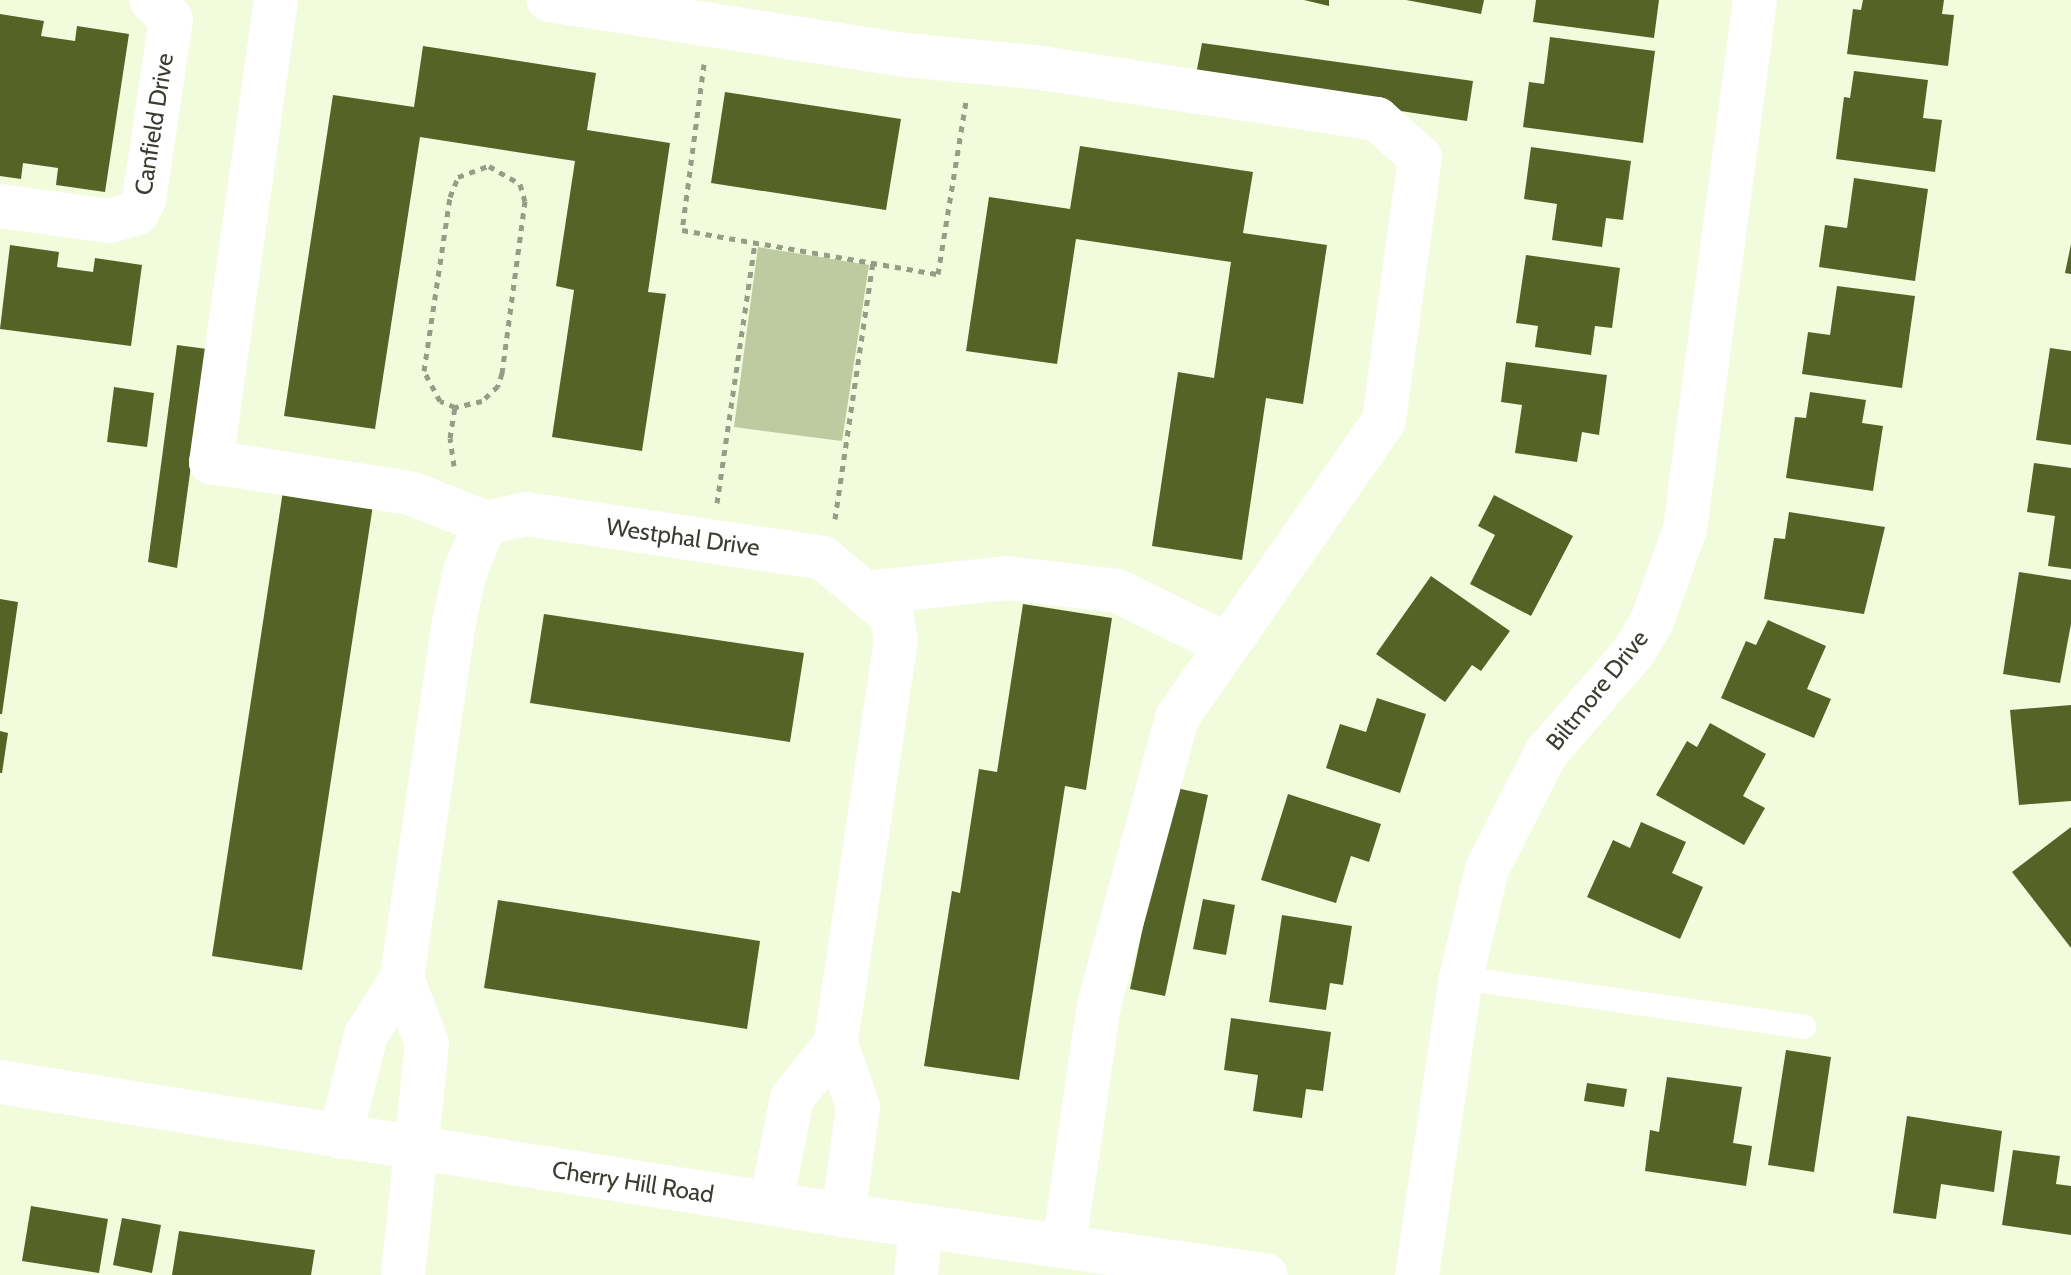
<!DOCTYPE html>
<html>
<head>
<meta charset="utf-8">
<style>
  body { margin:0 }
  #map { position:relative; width:2071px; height:1275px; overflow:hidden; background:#f3fbdd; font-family:Cabin,sans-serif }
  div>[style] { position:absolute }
  .green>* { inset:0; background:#beca9f }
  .building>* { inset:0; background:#566326 }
  .path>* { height:5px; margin-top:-2.5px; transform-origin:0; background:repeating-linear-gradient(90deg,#979c87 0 6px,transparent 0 12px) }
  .service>* { height:24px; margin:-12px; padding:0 12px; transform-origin:12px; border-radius:12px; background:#fff }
  .minor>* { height:44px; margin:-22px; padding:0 22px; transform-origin:22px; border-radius:22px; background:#fff }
  .secondary>* { height:44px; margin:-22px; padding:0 22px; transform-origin:22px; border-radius:22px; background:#fff }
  span { translate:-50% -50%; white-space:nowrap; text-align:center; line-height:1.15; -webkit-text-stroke:8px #fff; paint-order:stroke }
  .street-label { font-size:24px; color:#3a3d31 }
</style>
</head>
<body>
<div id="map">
  <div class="green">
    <i style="clip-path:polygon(758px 247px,869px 265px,842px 441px,734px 427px)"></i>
  </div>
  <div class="building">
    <i style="clip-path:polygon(1304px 0,1329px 0,1329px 6px)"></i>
    <i style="clip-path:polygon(1406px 0,1484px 0,1481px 14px)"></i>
    <i style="clip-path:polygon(1536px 0,1659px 0,1654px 38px,1533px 22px)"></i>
    <i style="clip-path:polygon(1863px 0,1944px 0,1942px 14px,1954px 15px,1948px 66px,1847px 54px,1853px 9px,1861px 10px)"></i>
    <i style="clip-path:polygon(0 14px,44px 21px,41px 36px,75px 41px,77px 26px,129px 34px,105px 192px,56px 185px,58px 168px,23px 163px,21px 179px,0 176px)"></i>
    <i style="clip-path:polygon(1550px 37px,1655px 51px,1643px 143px,1523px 127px,1529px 82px,1544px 84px)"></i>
    <i style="clip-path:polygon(1202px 43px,1473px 81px,1467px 121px,1195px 80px)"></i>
    <i style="clip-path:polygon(423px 46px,596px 73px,587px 130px,670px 143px,648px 292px,666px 294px,642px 451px,552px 437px,574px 290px,556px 286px,575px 161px,420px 137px,375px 429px,284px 416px,333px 95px,414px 107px)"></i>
    <i style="clip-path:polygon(1854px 71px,1928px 80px,1923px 118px,1942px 120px,1935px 172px,1836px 159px,1844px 97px,1850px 98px)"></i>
    <i style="clip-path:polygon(725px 92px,901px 119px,886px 210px,711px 183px)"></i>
    <i style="clip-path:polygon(1080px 146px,1253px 172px,1243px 233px,1327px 245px,1303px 404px,1266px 398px,1242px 560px,1152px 546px,1178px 372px,1214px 378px,1231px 262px,1076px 239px,1057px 364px,966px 351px,989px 197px,1070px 209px)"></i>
    <i style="clip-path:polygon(1531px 147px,1631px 161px,1623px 220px,1606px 218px,1602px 247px,1552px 240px,1557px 204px,1524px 199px)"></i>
    <i style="clip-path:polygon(1854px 178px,1928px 189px,1915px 281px,1819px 267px,1825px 225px,1847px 228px)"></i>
    <i style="clip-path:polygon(2071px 244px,2071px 274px,2065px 273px)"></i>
    <i style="clip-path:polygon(10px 245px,59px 252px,57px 267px,93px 272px,95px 258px,142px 265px,131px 346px,0 329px)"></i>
    <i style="clip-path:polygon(1526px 255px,1620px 268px,1612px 328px,1595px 326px,1591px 355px,1535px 347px,1538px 326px,1516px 323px)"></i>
    <i style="clip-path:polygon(1837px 286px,1915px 296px,1902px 388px,1802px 374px,1808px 332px,1830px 335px)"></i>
    <i style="clip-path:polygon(177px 345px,207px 349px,177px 568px,148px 562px)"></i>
    <i style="clip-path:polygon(2050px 348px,2071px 351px,2071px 445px,2036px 440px)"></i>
    <i style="clip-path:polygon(1506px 362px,1607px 375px,1599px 435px,1582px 432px,1577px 462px,1515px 453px,1522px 405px,1501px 402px)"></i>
    <i style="clip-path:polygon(114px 387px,154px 393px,147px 447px,107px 442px)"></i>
    <i style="clip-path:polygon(1810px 392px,1866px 400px,1862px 423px,1883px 426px,1873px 491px,1786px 478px,1795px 417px,1806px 418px)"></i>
    <i style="clip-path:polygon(2034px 463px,2071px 468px,2071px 569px,2048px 566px,2055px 516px,2027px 512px)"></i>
    <i style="clip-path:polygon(283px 491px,373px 505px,302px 970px,212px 956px)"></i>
    <i style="clip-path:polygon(1494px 495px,1573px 536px,1531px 616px,1470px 584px,1495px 535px,1478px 526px)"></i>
    <i style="clip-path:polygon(1789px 512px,1885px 527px,1864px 614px,1764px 599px,1774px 538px,1785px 539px)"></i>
    <i style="clip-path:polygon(2019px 572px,2071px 580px,2071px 624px,2060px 683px,2003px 674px)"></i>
    <i style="clip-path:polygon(1431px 576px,1510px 631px,1481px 671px,1472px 665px,1445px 702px,1376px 654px)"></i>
    <i style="clip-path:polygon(0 599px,18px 602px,2px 714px,0 714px)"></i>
    <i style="clip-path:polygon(1023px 604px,1112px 618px,1086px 790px,1065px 786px,1019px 1080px,924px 1066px,952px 891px,960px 893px,979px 769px,997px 772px)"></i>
    <i style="clip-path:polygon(544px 614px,804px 653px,790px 742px,530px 703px)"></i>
    <i style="clip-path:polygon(1768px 620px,1826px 646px,1807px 689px,1831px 699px,1814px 738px,1721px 698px,1746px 641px,1756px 645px)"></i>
    <i style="clip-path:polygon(1377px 698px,1426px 714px,1400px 793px,1326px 768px,1340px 724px,1366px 732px)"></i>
    <i style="clip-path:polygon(2071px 705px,2071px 801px,2019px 805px,2010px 710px)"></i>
    <i style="clip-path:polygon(1710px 723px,1766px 754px,1743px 796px,1765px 808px,1744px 845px,1656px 795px,1687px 741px,1697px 747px)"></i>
    <i style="clip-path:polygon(0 731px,8px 733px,2px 773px,0 773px)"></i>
    <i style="clip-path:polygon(1172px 787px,1208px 795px,1165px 996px,1130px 989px)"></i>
    <i style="clip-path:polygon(1288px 794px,1381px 824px,1369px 862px,1351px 856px,1336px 903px,1261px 880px)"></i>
    <i style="clip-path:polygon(1641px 822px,1686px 842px,1672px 873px,1703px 887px,1680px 939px,1587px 897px,1613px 840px,1630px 848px)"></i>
    <i style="clip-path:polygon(2071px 827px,2071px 948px,2012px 872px)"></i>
    <i style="clip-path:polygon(1203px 899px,1235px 905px,1226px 955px,1193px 949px)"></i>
    <i style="clip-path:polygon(498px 900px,760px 941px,747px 1029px,484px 988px)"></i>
    <i style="clip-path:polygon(1282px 915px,1352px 926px,1343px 985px,1330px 983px,1326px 1010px,1269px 1002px)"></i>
    <i style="clip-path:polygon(1231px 1018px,1331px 1032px,1323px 1091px,1306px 1089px,1302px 1118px,1253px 1111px,1258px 1075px,1224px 1070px)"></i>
    <i style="clip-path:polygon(1786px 1050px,1831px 1057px,1814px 1172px,1768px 1165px)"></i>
    <i style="clip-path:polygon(1667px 1077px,1742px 1087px,1733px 1143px,1752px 1146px,1746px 1186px,1645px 1171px,1650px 1130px,1659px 1132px)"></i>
    <i style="clip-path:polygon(1587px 1083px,1627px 1089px,1624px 1107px,1584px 1101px)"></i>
    <i style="clip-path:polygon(1907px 1116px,2002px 1131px,1994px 1192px,1941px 1184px,1936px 1219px,1893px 1213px)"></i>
    <i style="clip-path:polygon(2013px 1150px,2060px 1156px,2056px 1184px,2071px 1186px,2071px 1235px,2002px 1225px)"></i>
    <i style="clip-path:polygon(31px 1206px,108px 1219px,99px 1273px,22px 1261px)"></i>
    <i style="clip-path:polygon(122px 1218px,161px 1225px,152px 1273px,113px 1265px)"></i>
    <i style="clip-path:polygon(179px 1231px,315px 1250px,311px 1275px,172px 1275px)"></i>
  </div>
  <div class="path">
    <i style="left:704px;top:64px;width:167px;rotate:97.5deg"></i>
    <i style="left:682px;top:230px;width:260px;rotate:9.8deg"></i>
    <i style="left:938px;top:274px;width:174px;rotate:-80.8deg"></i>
    <i style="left:489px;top:166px;width:36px;rotate:30deg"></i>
    <i style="left:520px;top:184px;width:18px;rotate:74deg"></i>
    <i style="left:525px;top:201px;width:174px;rotate:97.6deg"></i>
    <i style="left:502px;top:373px;width:14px;rotate:107deg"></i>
    <i style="left:498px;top:386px;width:22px;rotate:137deg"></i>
    <i style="left:482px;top:401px;width:28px;rotate:167deg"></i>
    <i style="left:455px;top:407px;width:16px;rotate:-158deg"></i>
    <i style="left:440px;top:401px;width:34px;rotate:-118deg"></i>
    <i style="left:424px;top:371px;width:176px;rotate:-81.5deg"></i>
    <i style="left:450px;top:197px;width:22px;rotate:-68deg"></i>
    <i style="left:458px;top:177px;width:33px;rotate:-20deg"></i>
    <i style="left:454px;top:466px;width:28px;rotate:-98deg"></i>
    <i style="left:450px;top:438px;width:31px;rotate:-81deg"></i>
    <i style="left:717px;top:503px;width:263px;rotate:-81.7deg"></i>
    <i style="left:835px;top:519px;width:259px;rotate:-81.6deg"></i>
  </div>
  <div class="service">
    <i style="left:1461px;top:978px;width:347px;rotate:8.1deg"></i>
  </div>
  <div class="minor">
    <i style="left:276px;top:0;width:467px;rotate:98deg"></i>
    <i style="left:211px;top:462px;width:201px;rotate:8.9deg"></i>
    <i style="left:410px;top:493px;width:82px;rotate:21.5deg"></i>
    <i style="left:549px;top:0;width:361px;rotate:8.8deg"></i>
    <i style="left:906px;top:55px;width:129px;rotate:5.4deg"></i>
    <i style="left:1034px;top:67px;width:347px;rotate:8.6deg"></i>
    <i style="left:1377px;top:119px;width:57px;rotate:41.5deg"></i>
    <i style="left:1420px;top:157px;width:266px;rotate:97.8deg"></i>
    <i style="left:1384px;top:421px;width:362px;rotate:124.9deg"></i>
    <i style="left:1177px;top:718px;width:297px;rotate:105.2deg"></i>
    <i style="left:1099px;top:1005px;width:243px;rotate:98.3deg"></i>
    <i style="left:0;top:206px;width:110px;rotate:7.8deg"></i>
    <i style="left:109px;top:221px;width:29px;rotate:-16deg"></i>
    <i style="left:137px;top:213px;width:15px;rotate:-62deg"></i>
    <i style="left:144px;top:200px;width:183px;rotate:-81.5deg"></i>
    <i style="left:171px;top:19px;width:28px;rotate:-136deg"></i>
    <i style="left:865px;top:593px;width:143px;rotate:-6deg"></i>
    <i style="left:1007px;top:578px;width:111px;rotate:6.7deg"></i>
    <i style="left:1117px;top:591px;width:123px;rotate:25.9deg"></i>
    <i style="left:402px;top:978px;width:70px;rotate:69deg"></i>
    <i style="left:427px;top:1043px;width:233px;rotate:95.9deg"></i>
    <i style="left:340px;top:1137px;width:105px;rotate:-75.7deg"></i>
    <i style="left:366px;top:1035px;width:67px;rotate:-57.7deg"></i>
    <i style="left:402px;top:978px;width:360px;rotate:-81.7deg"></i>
    <i style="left:454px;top:622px;width:52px;rotate:-77.8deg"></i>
    <i style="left:465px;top:571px;width:52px;rotate:-66.4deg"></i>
    <i style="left:486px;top:523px;width:41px;rotate:-12.7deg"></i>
    <i style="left:526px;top:514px;width:300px;rotate:8.4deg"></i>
    <i style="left:823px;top:558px;width:90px;rotate:40deg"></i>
    <i style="left:892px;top:616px;width:24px;rotate:81deg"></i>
    <i style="left:896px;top:640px;width:407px;rotate:98.5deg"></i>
    <i style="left:836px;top:1043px;width:68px;rotate:71deg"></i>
    <i style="left:858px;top:1107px;width:109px;rotate:97.9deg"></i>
    <i style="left:771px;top:1203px;width:107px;rotate:-78.7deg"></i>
    <i style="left:792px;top:1098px;width:70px;rotate:-51.3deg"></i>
    <i style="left:916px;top:1275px;width:48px;rotate:-84.1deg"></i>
    <i style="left:1417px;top:1275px;width:300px;rotate:-81.6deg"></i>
    <i style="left:1461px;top:978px;width:112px;rotate:-76.6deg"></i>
    <i style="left:1487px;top:869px;width:130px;rotate:-63deg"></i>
    <i style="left:1546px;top:753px;width:133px;rotate:-49deg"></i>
    <i style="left:1633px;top:653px;width:37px;rotate:-59deg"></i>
    <i style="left:1652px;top:621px;width:98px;rotate:-70.3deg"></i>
    <i style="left:1685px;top:529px;width:534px;rotate:-82.46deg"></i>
  </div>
  <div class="secondary">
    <i style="left:0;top:1082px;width:853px;rotate:8.97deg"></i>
    <i style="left:843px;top:1215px;width:427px;rotate:8.1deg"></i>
  </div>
  <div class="street-label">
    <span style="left:154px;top:124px;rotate:-81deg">Canfield Drive</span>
    <span style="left:683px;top:537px;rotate:8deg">Westphal Drive</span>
    <span style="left:1597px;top:690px;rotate:-51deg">Biltmore Drive</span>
    <span style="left:633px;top:1182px;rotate:9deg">Cherry Hill Road</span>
  </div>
</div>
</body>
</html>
